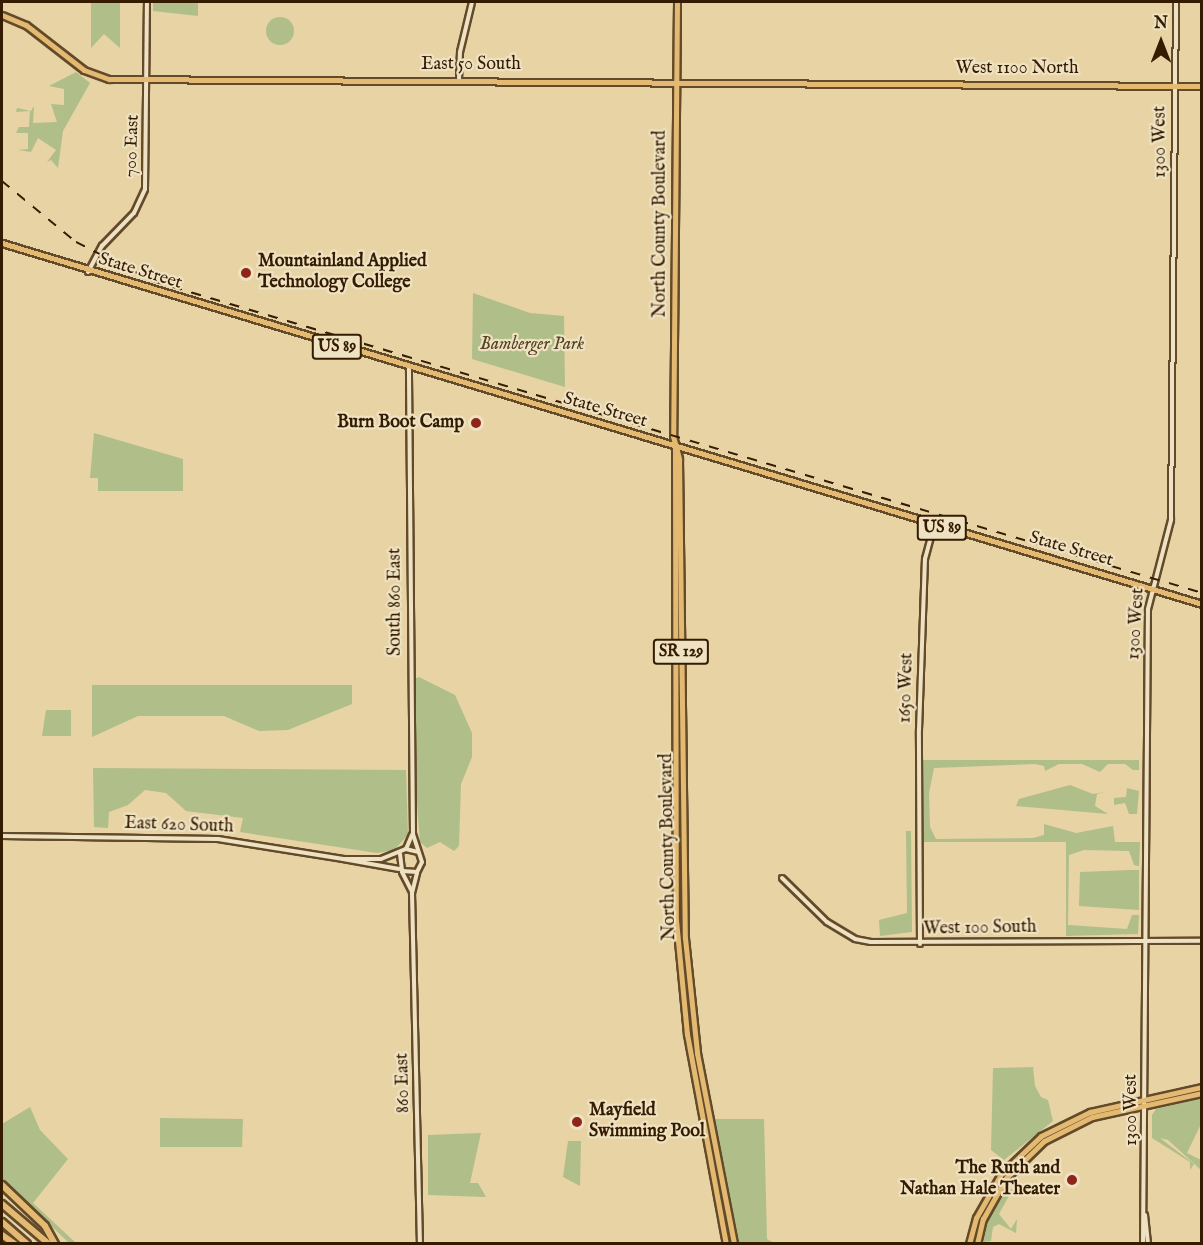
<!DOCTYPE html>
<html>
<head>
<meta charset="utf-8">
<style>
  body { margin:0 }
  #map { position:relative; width:1203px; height:1245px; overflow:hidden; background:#e7d3a3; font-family:"IM FELL English",serif }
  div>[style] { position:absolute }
  .green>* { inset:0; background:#b0be8a }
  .round { border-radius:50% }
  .roads { filter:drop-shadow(2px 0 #624a2a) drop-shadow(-2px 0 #624a2a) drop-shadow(0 2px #624a2a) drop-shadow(0 -2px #624a2a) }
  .minor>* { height:4px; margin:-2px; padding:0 2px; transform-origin:2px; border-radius:2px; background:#efe2c3 }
  .major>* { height:5px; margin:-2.5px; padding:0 2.5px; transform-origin:2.5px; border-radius:2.5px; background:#e4ba72 }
  .highway>* { height:6px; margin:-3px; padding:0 3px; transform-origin:3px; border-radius:3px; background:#e4ba72 }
  .rail>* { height:1.5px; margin-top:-0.75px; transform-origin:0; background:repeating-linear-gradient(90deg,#351c01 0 10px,transparent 0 20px) }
  .dots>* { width:16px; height:16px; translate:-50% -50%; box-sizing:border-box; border:3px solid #efe2c3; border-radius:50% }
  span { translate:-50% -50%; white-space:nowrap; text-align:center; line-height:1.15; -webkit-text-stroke:4.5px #efe2c3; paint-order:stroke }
  .shield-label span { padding:2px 4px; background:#efe2c3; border:2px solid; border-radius:4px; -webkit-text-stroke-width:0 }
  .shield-label { font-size:16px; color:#351c01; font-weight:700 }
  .street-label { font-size:18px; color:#351c01 }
  .poi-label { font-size:18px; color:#351c01; font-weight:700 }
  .left { translate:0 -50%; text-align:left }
  .right { translate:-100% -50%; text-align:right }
  .park-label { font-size:18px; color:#544423; font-style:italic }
  .frame { position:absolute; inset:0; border:3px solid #351c01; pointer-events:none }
  .north { position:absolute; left:1131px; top:12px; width:60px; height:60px; -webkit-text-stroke:4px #efe2c3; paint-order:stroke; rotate:0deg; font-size:16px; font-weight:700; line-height:24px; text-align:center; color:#351c01 }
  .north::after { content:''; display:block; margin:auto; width:21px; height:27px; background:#351c01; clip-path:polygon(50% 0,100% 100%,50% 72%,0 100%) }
</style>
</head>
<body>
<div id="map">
  <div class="green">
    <i style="clip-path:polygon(91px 2px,120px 2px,120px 48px,104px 34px,91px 48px)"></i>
    <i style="clip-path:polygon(153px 2px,198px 2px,198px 16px,153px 11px)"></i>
    <i class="round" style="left:266px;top:17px;width:28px;height:28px"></i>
    <i style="clip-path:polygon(76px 72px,90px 83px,63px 131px,58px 168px,51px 160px,47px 162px,56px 150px,38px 138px,31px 152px,18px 150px,28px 149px,28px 133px,16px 133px,19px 127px,29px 127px,30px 111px,16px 112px,17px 108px,31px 111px,34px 106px,33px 123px,57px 122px,51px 104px,64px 105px,64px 89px,49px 86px)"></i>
    <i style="clip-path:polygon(473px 293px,530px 313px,564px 316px,565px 387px,472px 359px)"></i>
    <i style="clip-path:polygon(94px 433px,183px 459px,183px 491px,98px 491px,98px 478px,90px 478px)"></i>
    <i style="clip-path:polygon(419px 677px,455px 695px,472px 733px,472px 757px,461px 784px,459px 846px,454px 851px,440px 842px,427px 848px,420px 842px,413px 752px,414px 679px)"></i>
    <i style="clip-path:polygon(352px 685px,352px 704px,288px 730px,259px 731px,224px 716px,138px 716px,92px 737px,92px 685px)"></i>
    <i style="clip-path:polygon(46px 710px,71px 710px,71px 736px,42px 736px)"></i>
    <i style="clip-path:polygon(923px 760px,1139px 760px,1139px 770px,1133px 770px,1125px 764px,1108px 764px,1100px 772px,1082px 764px,1059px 764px,1045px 771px,1044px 766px,1035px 764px,934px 768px,929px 793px,930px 827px,936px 839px,1033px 838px,1044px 835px,1044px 824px,1076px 833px,1113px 826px,1115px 842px,1140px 842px,1139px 866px,1134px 865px,1129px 851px,1084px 850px,1069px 855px,1068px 925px,1127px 929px,1132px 915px,1139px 915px,1138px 934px,1066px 936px,1066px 842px,924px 842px)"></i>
    <i style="clip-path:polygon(93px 768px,406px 770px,408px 835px,394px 850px,377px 853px,240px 832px,243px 818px,186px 811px,166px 793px,145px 790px,128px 805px,109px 812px,108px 828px,94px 827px)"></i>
    <i style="clip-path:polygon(1070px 785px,1093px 794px,1105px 792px,1097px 794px,1095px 806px,1108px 814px,1016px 806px,1019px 799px)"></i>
    <i style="clip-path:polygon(1127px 788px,1139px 791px,1137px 814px,1129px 814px,1125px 803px,1114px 805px,1114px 798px,1126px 797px)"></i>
    <i style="clip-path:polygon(906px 831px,911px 831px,912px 932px,880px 936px,879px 920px,907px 913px)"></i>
    <i style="clip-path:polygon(1130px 870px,1139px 870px,1139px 910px,1079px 906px,1080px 872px)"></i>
    <i style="clip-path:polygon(1033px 1067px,1035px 1086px,1041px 1097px,1048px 1100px,1053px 1121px,1004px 1160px,991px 1150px,993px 1068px)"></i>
    <i style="clip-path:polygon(1201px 1098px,1201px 1124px,1187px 1153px,1201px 1160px,1201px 1170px,1168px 1140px,1160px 1138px,1194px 1164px,1190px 1170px,1190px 1162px,1152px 1138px,1152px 1115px,1156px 1109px)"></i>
    <i style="clip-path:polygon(30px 1107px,40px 1130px,68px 1159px,33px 1203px,76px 1243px,68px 1242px,2px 1179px,2px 1124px)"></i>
    <i style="clip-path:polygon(160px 1118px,243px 1119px,242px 1147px,160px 1147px)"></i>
    <i style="clip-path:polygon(714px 1119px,764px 1119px,767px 1239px,774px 1243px,739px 1243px)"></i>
    <i style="clip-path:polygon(481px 1133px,470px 1183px,478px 1183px,486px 1197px,428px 1195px,428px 1135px)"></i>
    <i style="clip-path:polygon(568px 1141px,581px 1141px,580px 1186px,563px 1177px)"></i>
    <i style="clip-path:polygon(1008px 1188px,1024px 1194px,1010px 1194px,999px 1214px,1011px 1229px,1017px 1219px,1016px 1233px,999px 1224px,993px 1227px,991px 1241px,984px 1242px,981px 1236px,987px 1221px)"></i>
  </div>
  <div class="roads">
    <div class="minor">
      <i style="left:459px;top:80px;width:28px;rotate:-88deg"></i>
      <i style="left:460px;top:52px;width:51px;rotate:-76.5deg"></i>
      <i style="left:88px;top:272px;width:30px;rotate:-62deg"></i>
      <i style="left:102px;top:246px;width:46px;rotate:-45.9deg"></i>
      <i style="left:134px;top:213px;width:26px;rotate:-65deg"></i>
      <i style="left:145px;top:189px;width:187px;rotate:-89.4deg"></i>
      <i style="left:2px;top:836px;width:216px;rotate:0.8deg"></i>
      <i style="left:218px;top:839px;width:127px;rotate:9.1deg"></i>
      <i style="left:343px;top:859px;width:38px"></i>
      <i style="left:381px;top:859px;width:27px;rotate:-22deg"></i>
      <i style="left:406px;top:849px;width:12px;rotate:14deg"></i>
      <i style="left:406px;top:849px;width:15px;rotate:-67deg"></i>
      <i style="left:400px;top:854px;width:17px;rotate:83deg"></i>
      <i style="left:402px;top:871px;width:15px;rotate:4deg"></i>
      <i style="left:417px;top:872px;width:11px;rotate:-63deg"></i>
      <i style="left:422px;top:862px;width:29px;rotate:-108deg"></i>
      <i style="left:413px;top:834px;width:465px;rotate:-90.5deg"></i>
      <i style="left:343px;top:859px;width:57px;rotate:10.1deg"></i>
      <i style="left:402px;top:872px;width:22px;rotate:63deg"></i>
      <i style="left:417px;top:873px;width:21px;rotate:104deg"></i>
      <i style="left:412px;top:893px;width:351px;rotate:88.7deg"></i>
      <i style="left:782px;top:878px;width:63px;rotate:44.4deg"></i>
      <i style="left:827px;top:922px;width:33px;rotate:31deg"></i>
      <i style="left:855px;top:939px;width:16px;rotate:11deg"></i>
      <i style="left:871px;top:942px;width:331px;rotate:-0.2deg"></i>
      <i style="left:920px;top:944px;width:214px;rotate:-90.3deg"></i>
      <i style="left:919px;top:730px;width:171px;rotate:-88deg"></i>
      <i style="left:925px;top:559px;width:35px;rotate:-75deg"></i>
      <i style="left:1145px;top:1215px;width:29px;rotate:84deg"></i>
      <i style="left:1143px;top:1244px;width:635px;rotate:-89.55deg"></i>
      <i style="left:1148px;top:609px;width:92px;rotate:-75.5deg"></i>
      <i style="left:1171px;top:520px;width:518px;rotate:-89.45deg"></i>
    </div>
    <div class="major">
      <i style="left:677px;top:2px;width:434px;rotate:90.5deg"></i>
      <i style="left:673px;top:436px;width:24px;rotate:75deg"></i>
      <i style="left:679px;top:459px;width:479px;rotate:89.3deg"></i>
      <i style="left:685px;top:938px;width:116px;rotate:84deg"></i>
      <i style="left:697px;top:1053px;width:195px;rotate:79deg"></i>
      <i style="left:2px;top:15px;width:26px;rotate:23deg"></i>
      <i style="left:26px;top:25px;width:73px;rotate:37.8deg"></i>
      <i style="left:84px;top:70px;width:27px;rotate:20deg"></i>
      <i style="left:109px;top:79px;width:1093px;rotate:0.37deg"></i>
      <i style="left:2px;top:243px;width:1253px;rotate:16.74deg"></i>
      <i style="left:675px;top:447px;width:473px;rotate:89.9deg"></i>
      <i style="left:676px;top:920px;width:115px;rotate:84.5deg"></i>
      <i style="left:687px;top:1034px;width:214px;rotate:79.5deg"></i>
      <i style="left:969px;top:1244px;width:27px;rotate:-75deg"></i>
      <i style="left:976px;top:1218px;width:51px;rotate:-60.4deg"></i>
      <i style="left:1001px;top:1174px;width:55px;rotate:-43.5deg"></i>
      <i style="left:1041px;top:1136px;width:55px;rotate:-26.1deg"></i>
      <i style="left:1090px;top:1112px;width:115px;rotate:-12.6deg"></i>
      <i style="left:977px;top:1244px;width:26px;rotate:-77deg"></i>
      <i style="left:983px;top:1219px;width:47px;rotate:-60.7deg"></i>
      <i style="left:1006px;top:1178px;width:53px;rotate:-44.2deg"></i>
      <i style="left:1044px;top:1141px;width:54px;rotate:-26.6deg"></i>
      <i style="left:1092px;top:1117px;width:113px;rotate:-12.3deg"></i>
    </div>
    <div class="highway">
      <i style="left:2px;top:1185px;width:59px;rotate:43.6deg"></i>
      <i style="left:45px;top:1226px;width:21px;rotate:61deg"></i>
      <i style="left:2px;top:1204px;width:62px;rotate:40.4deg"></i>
      <i style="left:2px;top:1222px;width:33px;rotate:41deg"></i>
      <i style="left:2px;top:1235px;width:16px;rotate:35deg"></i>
    </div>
  </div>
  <div class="rail">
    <i style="left:2px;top:181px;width:96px;rotate:39.5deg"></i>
    <i style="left:76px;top:242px;width:86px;rotate:26.9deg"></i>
    <i style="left:153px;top:281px;width:1094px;rotate:16.56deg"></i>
  </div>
  <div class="dots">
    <i style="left:246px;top:273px;background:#8f2418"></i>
    <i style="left:476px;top:423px;background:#8f2418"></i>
    <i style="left:577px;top:1122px;background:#8f2418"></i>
    <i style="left:1072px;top:1180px;background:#8f2418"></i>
  </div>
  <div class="shield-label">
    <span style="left:337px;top:347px">US 89</span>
    <span style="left:942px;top:528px">US 89</span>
    <span style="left:681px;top:652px">SR 129</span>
  </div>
  <div class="street-label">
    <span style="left:471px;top:65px">East 50 South</span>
    <span style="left:1017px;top:69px">West 1100 North</span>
    <span style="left:1161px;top:142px;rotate:-90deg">1300 West</span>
    <span style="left:133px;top:146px;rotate:-88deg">700 East</span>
    <span style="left:661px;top:224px;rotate:-90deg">North County Boulevard</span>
    <span style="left:140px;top:272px;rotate:17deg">State Street</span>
    <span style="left:605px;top:411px;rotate:16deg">State Street</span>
    <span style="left:1071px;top:550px;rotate:16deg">State Street</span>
    <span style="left:396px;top:602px;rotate:-90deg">South 860 East</span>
    <span style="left:1137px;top:624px;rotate:-86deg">1300 West</span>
    <span style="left:907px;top:688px;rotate:-88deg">1650 West</span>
    <span style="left:179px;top:826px;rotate:2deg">East 620 South</span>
    <span style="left:669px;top:847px;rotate:-91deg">North County Boulevard</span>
    <span style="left:980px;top:929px;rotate:-1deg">West 100 South</span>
    <span style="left:404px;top:1083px;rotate:-91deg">860 East</span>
    <span style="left:1132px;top:1110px;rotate:-90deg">1300 West</span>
  </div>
  <div class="poi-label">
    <span class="left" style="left:258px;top:273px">Mountainland Applied<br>Technology College</span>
    <span class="right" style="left:464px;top:423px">Burn Boot Camp</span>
    <span class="left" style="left:589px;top:1122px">Mayfield<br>Swimming Pool</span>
    <span class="right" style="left:1060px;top:1180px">The Ruth and<br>Nathan Hale Theater</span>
  </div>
  <div class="park-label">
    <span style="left:532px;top:345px">Bamberger Park</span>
  </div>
  <div class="frame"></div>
  <div class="north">N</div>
</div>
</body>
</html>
